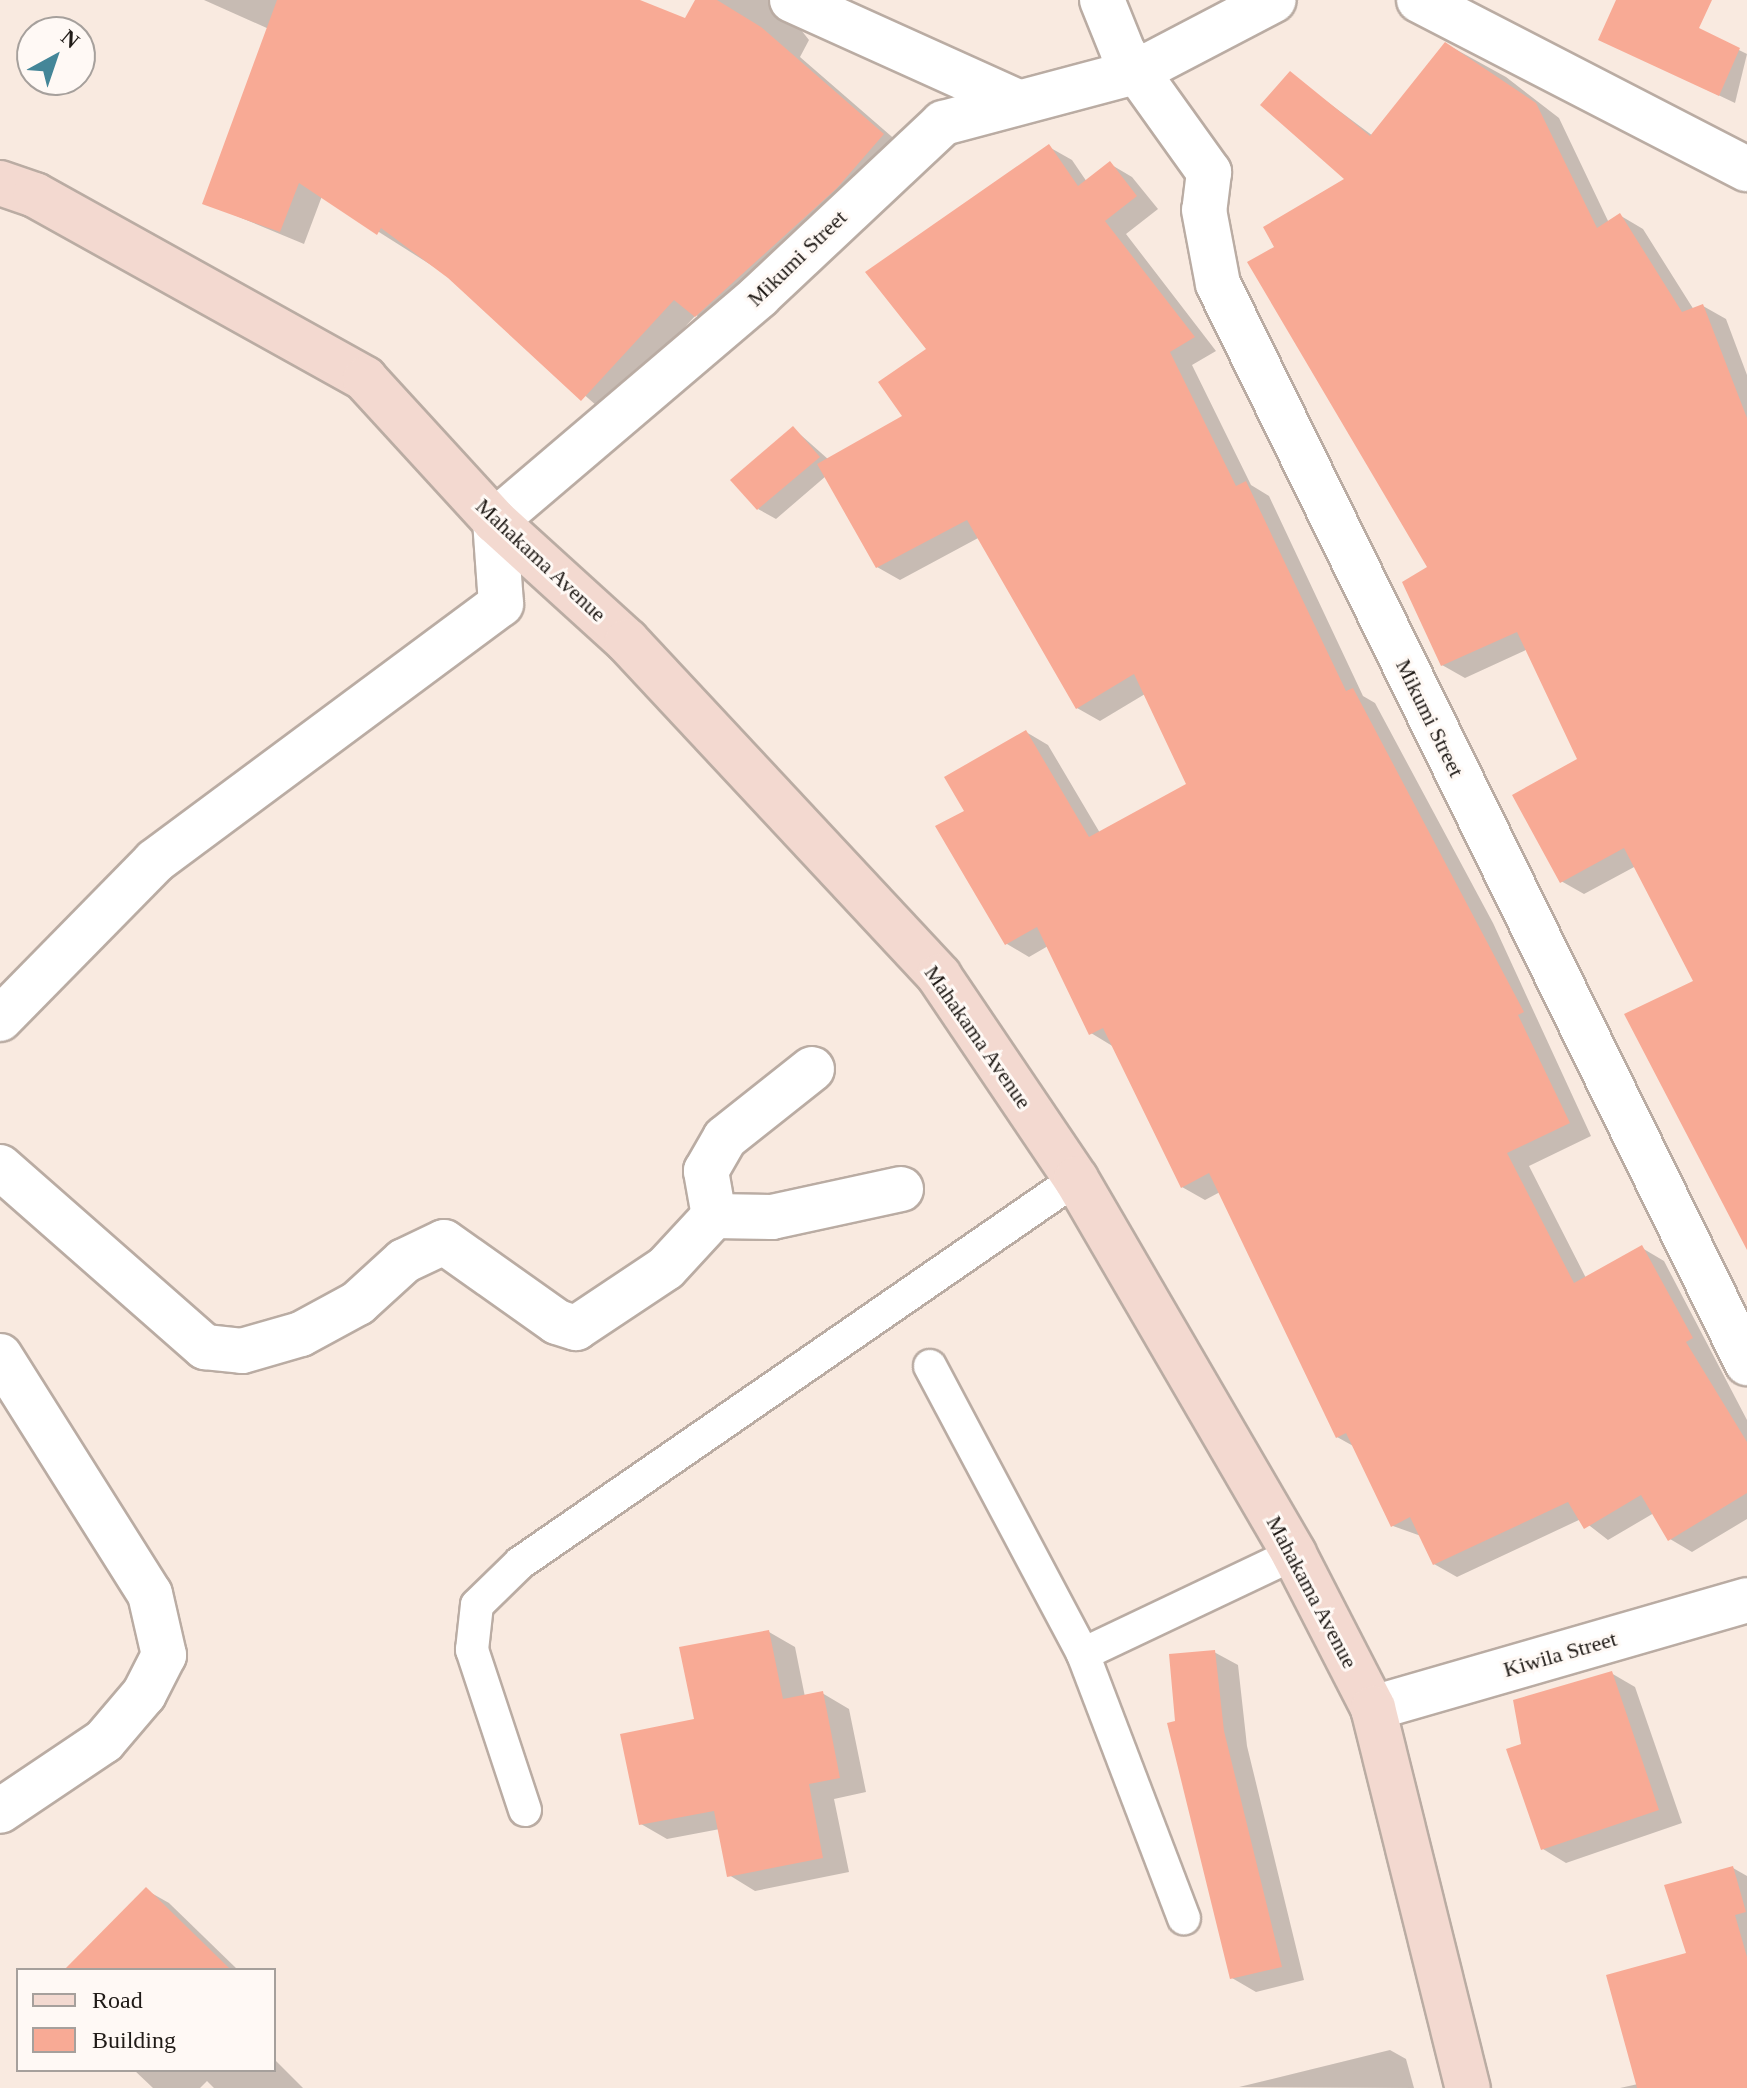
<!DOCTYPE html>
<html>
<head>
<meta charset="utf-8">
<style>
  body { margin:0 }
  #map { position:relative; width:1747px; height:2088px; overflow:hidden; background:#f9eae0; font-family:"Times New Roman",serif }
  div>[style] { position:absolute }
  .shadow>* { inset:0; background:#0003 }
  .building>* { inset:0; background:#f8aa95 }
  .roads { filter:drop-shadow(2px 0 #baaca3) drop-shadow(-2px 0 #baaca3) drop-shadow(0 2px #baaca3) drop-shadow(0 -2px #baaca3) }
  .lane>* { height:32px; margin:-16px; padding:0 16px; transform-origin:16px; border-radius:16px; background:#fff }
  .street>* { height:44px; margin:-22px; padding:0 22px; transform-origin:22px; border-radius:22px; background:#fff }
  .secondary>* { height:44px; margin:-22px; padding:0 22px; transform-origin:22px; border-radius:22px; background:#f3d9d0 }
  span { translate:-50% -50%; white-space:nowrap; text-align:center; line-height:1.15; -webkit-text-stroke:6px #fff9f5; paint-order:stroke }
  .street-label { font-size:22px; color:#201b17 }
  .legend { position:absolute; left:16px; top:1968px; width:260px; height:104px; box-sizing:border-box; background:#fff9f5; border:2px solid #a6a09c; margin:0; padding:10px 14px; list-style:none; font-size:24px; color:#201b17 }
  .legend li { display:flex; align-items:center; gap:16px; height:40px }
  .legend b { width:40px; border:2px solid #a6a09c }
  .north { position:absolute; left:16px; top:16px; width:80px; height:80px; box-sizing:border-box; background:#fff9f5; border:2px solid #a6a09c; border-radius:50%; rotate:40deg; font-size:22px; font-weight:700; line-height:32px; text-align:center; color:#201b17 }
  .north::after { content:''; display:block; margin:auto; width:28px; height:36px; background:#448698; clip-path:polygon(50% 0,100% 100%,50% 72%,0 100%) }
</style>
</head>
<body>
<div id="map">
  <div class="shadow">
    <i style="clip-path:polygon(204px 0,632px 0,581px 170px,710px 0,798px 0,790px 16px,809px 40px,800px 57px,906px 149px,720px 329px,696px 315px,605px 413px,450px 277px,322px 196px,304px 244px,205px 203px,269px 29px)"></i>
    <i style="clip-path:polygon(1619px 0,1638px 0,1747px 54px,1735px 103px,1600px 39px)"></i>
    <i style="clip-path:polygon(1446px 44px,1506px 77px,1559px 118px,1609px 223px,1621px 216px,1643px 229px,1694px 310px,1703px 306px,1726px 319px,1747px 375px,1747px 1244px,1696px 982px,1636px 866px,1584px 894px,1561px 881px,1580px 760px,1528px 649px,1465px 678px,1442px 665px,1430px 567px,1277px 247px,1347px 179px,1290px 74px,1373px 136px)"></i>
    <i style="clip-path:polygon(1049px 147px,1072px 160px,1087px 182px,1110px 164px,1132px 177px,1158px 209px,1126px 234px,1216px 351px,1192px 365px,1251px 485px,1269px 496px,1363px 696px,1375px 703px,1493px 923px,1591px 1136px,1529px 1166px,1586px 1278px,1642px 1248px,1664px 1261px,1747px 1420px,1747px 1519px,1692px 1552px,1670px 1539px,1654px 1513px,1608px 1540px,1581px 1519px,1457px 1577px,1434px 1564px,1421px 1536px,1393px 1526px,1355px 1447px,1337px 1437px,1220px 1192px,1205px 1200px,1182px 1187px,1114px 1047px,1091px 1033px,1048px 946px,1029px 957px,1007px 944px,967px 812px,1026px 732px,1048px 745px,1100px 833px,1189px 785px,1145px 694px,1100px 721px,1077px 708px,980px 537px,900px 580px,877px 567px,826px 476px,776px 519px,758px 509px,793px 428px,829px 460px,905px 417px,928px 349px)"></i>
    <i style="clip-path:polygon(769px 1632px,795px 1647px,805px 1697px,822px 1693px,849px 1709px,866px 1792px,834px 1799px,849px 1872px,755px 1891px,729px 1875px,720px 1829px,667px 1839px,641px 1824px,697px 1720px)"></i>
    <i style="clip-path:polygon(1214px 1652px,1238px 1665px,1247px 1746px,1304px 1980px,1256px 1992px,1232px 1978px)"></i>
    <i style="clip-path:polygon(1611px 1673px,1635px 1687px,1682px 1823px,1566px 1863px,1543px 1849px,1523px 1745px)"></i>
    <i style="clip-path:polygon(1733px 1868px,1747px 1876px,1747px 2088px,1620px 2088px,1638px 2084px,1689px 1954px)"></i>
    <i style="clip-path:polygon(146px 1890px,169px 1903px,238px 1970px,72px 1970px)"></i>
    <i style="clip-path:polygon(1390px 2050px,1406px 2059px,1414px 2088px,1239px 2087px)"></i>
    <i style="clip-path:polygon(274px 2059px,303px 2088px,214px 2088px,207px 2081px,200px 2088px,153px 2088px,134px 2070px,274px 2070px)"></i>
  </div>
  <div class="building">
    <i style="clip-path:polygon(277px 0,640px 0,685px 18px,695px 0,717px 0,761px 27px,884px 134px,837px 188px,695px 317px,674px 300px,581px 401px,448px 278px,381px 228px,377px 235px,299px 183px,280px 232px,202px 204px)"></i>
    <i style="clip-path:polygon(1616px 0,1712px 0,1699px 28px,1740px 48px,1719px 96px,1598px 40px)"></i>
    <i style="clip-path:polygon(1445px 42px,1536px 103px,1597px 228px,1620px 213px,1682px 312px,1703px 304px,1747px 418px,1747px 1250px,1624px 1014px,1693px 981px,1624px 848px,1560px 883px,1512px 795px,1577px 759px,1517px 632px,1441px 666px,1402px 582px,1427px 567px,1247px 262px,1274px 247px,1263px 227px,1344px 179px,1260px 105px,1290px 71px,1370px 136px)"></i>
    <i style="clip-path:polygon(1049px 144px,1078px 186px,1110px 161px,1137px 196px,1105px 221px,1195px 337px,1170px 352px,1236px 486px,1246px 481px,1346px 691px,1353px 688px,1524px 1012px,1518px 1015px,1570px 1123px,1507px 1153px,1574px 1283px,1642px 1245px,1693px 1338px,1686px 1342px,1747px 1442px,1747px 1493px,1668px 1541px,1641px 1495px,1584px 1529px,1568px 1502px,1433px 1565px,1410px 1517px,1391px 1527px,1346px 1433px,1336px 1438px,1209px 1173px,1181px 1188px,1103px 1028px,1089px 1035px,1037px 927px,1005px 945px,935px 826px,964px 811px,944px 777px,1026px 730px,1089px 837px,1186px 784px,1134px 674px,1076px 709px,967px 520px,876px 568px,817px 464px,902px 416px,878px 382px,926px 349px,865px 272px)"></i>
    <i style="clip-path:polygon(793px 426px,820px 457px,757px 510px,730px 480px)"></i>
    <i style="clip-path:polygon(769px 1630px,783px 1699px,823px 1691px,840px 1778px,809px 1784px,823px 1858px,727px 1877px,714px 1811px,639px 1825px,620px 1734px,694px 1719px,679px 1647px)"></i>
    <i style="clip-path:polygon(1215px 1650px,1224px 1731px,1282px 1967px,1230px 1979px,1167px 1723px,1175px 1721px,1169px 1654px)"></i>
    <i style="clip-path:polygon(1612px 1671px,1659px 1810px,1541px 1850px,1506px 1749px,1521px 1744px,1513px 1700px)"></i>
    <i style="clip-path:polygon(1733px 1866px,1746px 1912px,1735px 1915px,1747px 1957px,1747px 2088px,1637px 2088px,1606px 1975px,1686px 1953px,1664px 1885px)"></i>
    <i style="clip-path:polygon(146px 1887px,231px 1970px,64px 1970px)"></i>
  </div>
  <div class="roads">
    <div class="lane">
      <i style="left:930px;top:1366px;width:326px;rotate:62deg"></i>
      <i style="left:1083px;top:1654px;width:233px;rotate:-25.4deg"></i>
      <i style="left:1083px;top:1654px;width:283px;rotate:69.1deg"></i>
      <i style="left:525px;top:1810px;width:169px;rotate:-108.3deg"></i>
      <i style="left:472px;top:1650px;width:45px;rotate:-83.7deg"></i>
      <i style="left:477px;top:1605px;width:60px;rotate:-44.3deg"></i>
      <i style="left:520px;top:1563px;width:676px;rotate:-34.63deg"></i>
    </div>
    <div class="street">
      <i style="left:792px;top:0;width:243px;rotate:24.3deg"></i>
      <i style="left:1102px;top:0;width:56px;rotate:68deg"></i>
      <i style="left:1123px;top:52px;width:148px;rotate:54.4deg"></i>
      <i style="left:1209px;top:172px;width:38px;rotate:97deg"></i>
      <i style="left:1204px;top:210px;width:75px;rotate:79.3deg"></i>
      <i style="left:1218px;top:284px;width:1202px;rotate:63.88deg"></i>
      <i style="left:1419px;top:0;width:369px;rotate:27.3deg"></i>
      <i style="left:0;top:1019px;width:221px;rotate:-45.5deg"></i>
      <i style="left:155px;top:861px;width:431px;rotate:-36.6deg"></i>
      <i style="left:501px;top:604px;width:83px;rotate:-94.1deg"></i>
      <i style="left:495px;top:521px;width:347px;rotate:-40.4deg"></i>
      <i style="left:759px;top:296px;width:253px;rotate:-43.2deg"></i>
      <i style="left:943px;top:123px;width:202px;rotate:-14.9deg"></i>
      <i style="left:1138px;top:71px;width:153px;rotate:-27.6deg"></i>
      <i style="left:0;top:1167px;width:273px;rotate:41.3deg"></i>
      <i style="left:205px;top:1347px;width:37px;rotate:6deg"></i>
      <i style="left:242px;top:1351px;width:61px;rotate:-16.1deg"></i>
      <i style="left:301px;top:1334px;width:65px;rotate:-28.5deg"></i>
      <i style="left:358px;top:1303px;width:62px;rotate:-42.4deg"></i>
      <i style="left:404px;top:1261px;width:44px;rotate:-25.4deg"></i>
      <i style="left:444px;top:1242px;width:138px;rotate:35.3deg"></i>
      <i style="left:557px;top:1322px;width:20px;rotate:18deg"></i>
      <i style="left:576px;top:1328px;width:108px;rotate:-33.7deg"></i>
      <i style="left:666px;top:1268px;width:71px;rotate:-47.3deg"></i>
      <i style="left:714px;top:1216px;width:46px;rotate:-100.1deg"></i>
      <i style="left:706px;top:1171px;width:38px;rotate:-60deg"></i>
      <i style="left:725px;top:1138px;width:111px;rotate:-38.4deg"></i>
      <i style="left:714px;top:1216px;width:58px;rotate:1deg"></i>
      <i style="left:772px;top:1217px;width:132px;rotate:-12.2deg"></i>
      <i style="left:0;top:1356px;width:281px;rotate:57.8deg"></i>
      <i style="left:150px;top:1594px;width:63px;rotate:77.1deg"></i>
      <i style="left:164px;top:1655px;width:44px;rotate:117.1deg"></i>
      <i style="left:144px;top:1694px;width:62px;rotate:130.4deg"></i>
      <i style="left:104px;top:1741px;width:125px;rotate:146.1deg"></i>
      <i style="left:1373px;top:1708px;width:389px;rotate:-16.1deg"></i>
    </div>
    <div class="secondary">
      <i style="left:0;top:183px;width:37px;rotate:19deg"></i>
      <i style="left:35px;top:195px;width:378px;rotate:29.1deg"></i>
      <i style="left:365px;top:379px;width:193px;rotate:47.5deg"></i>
      <i style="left:495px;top:521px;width:178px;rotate:42.3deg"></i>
      <i style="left:627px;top:641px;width:458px;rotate:47deg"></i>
      <i style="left:939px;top:976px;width:245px;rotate:56deg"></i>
      <i style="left:1076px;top:1179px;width:434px;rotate:59.8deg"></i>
      <i style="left:1294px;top:1554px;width:173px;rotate:62.8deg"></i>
      <i style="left:1373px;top:1708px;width:392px;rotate:76deg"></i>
    </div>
  </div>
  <div class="street-label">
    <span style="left:797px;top:258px;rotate:-44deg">Mikumi Street</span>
    <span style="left:541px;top:560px;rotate:43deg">Mahakama Avenue</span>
    <span style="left:1430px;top:718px;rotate:64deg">Mikumi Street</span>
    <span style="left:978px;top:1037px;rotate:55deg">Mahakama Avenue</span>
    <span style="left:1312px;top:1592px;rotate:62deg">Mahakama Avenue</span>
    <span style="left:1560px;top:1654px;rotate:-16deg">Kiwila Street</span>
  </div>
  <ul class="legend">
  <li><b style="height:10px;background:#f3d9d0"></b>Road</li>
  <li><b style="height:22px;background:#f8aa95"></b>Building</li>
  </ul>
  <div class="north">N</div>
</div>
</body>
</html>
